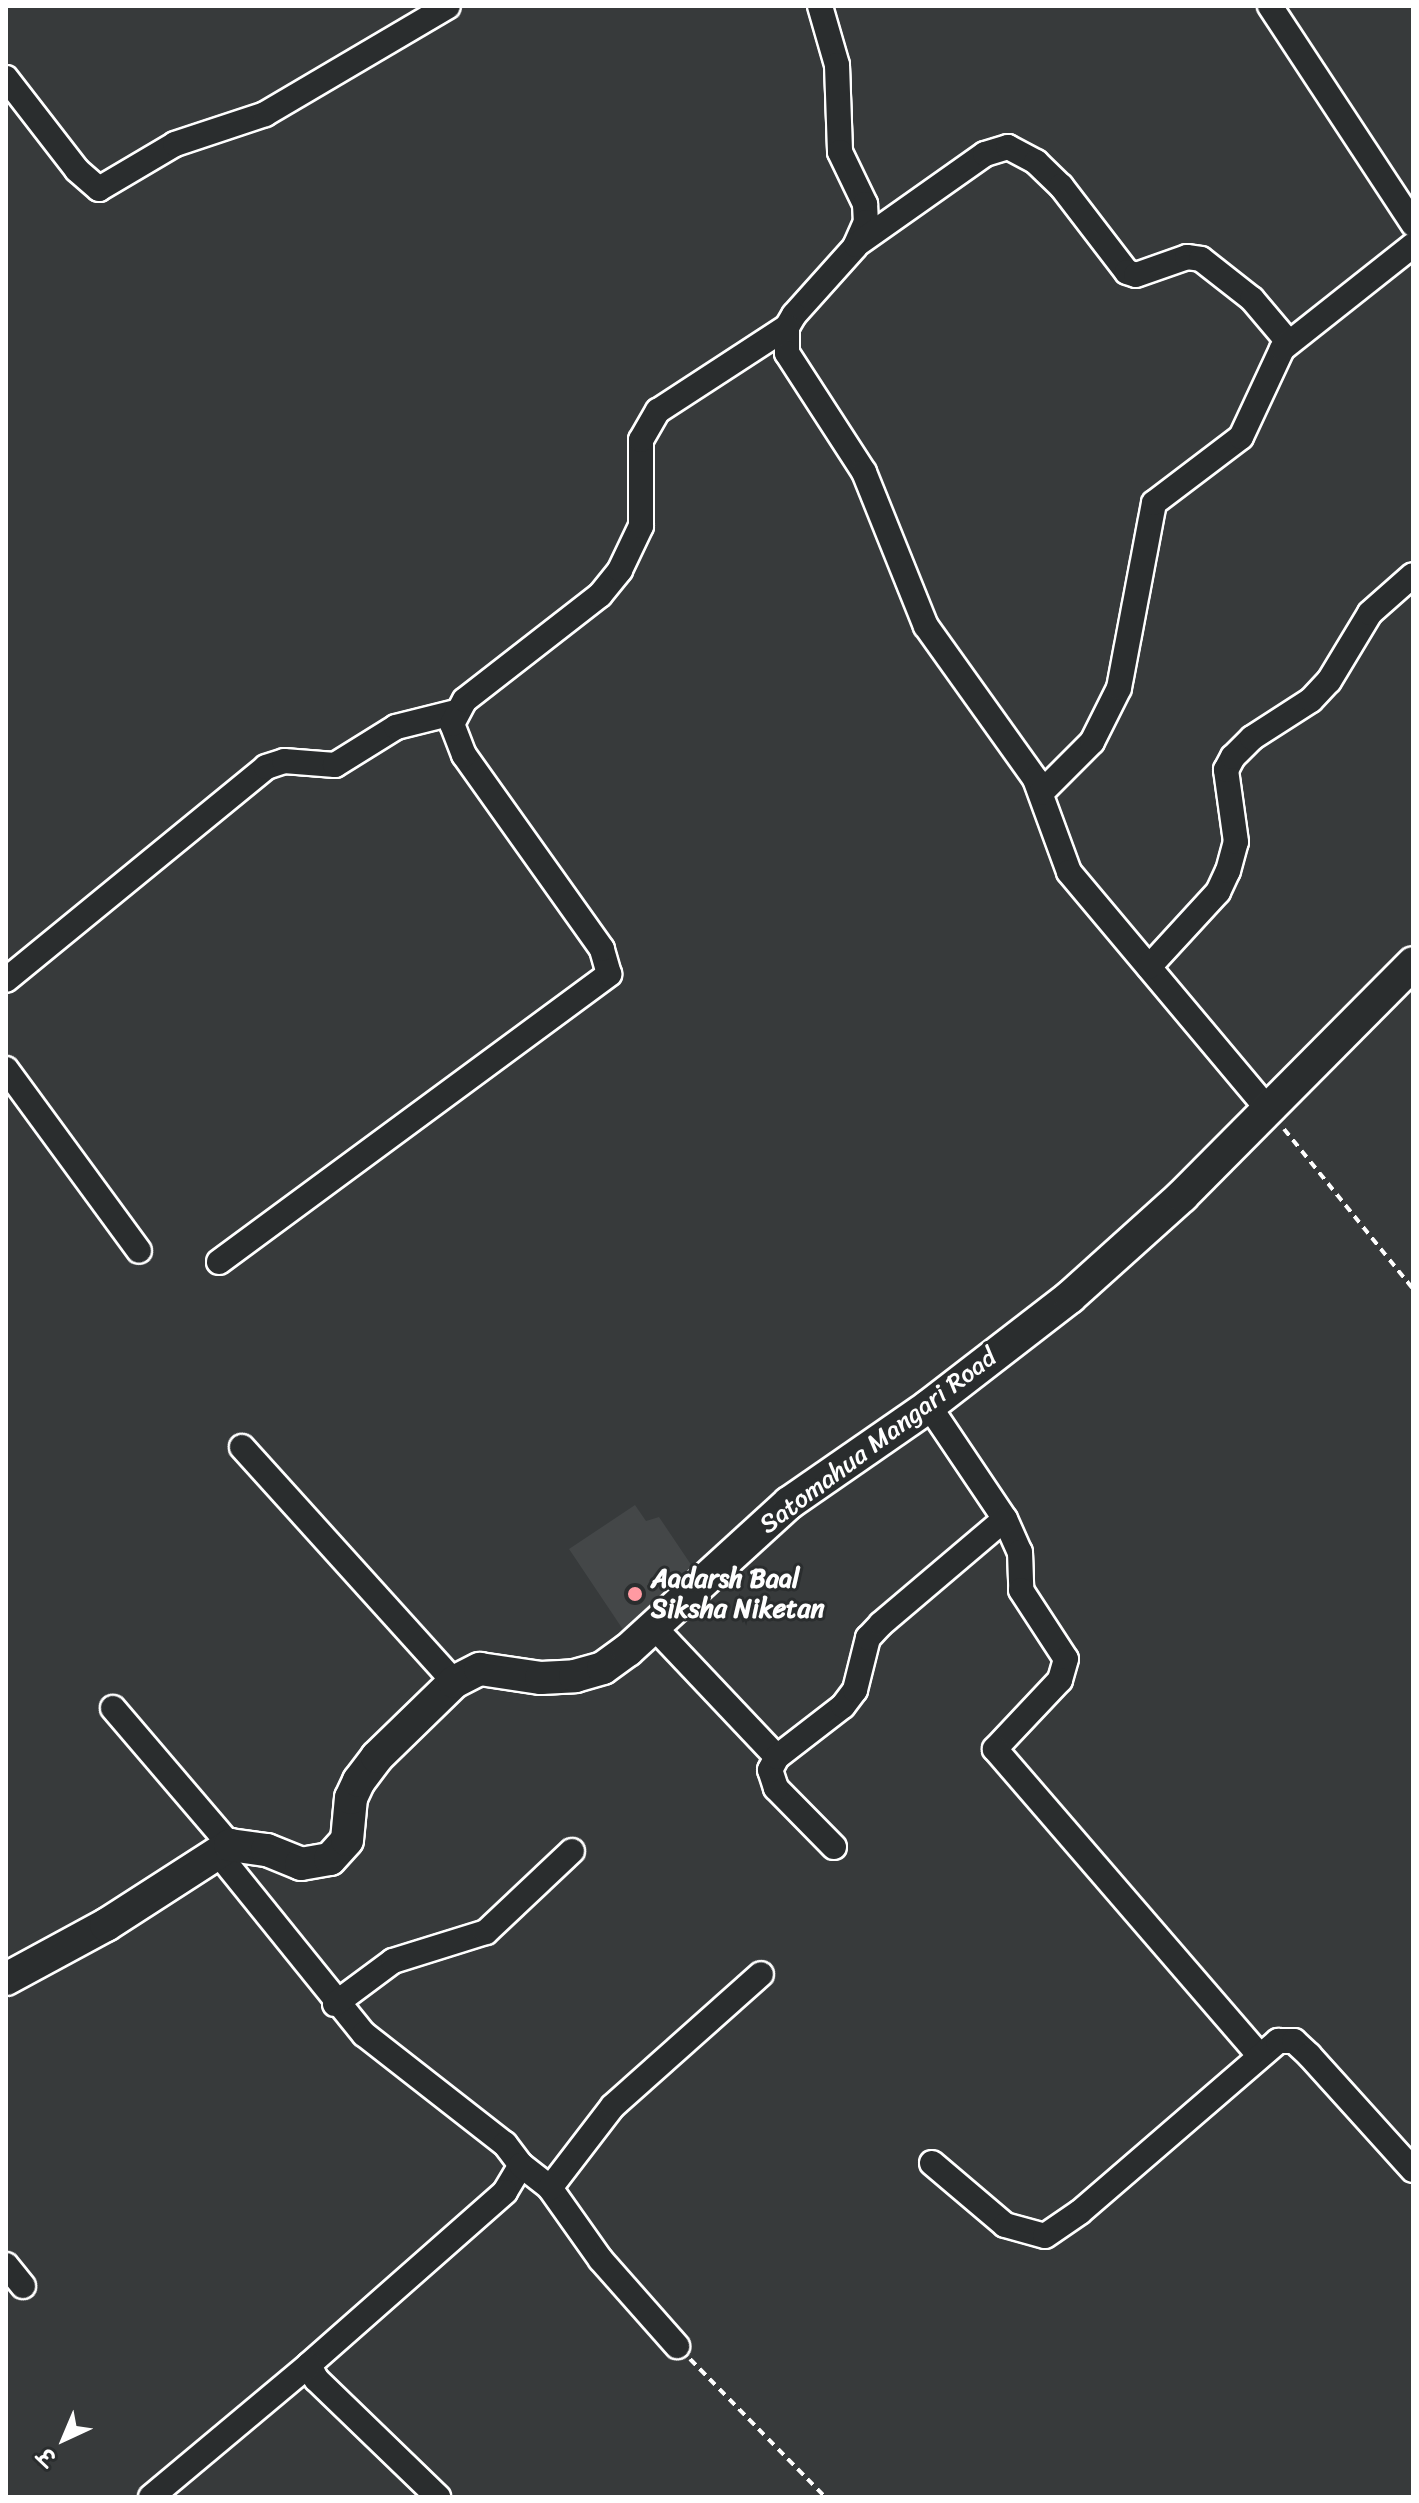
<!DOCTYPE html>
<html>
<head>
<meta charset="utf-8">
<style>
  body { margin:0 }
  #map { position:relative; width:1419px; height:2503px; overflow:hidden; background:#373a3b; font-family:Sriracha,"Playpen Sans Deva",sans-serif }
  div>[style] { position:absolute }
  .built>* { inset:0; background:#444748 }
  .path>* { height:4px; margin-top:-2px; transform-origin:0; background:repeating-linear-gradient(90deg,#fff 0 8px,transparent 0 14px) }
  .roads { filter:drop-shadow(2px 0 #fff) drop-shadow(-2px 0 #fff) drop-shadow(0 2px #fff) drop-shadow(0 -2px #fff) }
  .street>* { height:24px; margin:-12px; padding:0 12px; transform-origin:12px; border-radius:12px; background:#2a2d2e }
  .secondary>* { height:32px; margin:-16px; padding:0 16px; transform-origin:16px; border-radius:16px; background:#2a2d2e }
  .dots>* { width:22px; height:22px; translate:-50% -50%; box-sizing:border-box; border:4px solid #2a2d2e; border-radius:50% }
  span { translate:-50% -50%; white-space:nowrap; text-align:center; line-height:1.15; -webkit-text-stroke:6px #2a2d2e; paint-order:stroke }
  .street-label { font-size:26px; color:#fff }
  .poi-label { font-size:26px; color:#fff; font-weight:700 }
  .left { translate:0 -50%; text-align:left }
  .frame { position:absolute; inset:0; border:8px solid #fff; pointer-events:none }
  .north { position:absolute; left:24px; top:2399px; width:80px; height:80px; -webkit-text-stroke:6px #2a2d2e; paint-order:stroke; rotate:224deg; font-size:22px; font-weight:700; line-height:32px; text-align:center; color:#fff }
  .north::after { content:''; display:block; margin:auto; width:28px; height:36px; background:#fff; clip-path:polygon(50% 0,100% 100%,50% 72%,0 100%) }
</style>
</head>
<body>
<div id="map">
  <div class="built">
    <i style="clip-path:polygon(635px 1505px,646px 1521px,659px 1517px,694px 1569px,626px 1634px,569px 1549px)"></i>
  </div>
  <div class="path">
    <i style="left:1284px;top:1129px;width:206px;rotate:51.1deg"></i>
    <i style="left:690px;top:2359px;width:193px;rotate:45.6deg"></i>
  </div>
  <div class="roads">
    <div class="street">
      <i style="left:820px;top:6px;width:61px;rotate:73.9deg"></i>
      <i style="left:837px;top:65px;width:87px;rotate:88deg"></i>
      <i style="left:840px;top:152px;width:58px;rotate:64.3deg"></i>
      <i style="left:865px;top:204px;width:18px;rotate:87deg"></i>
      <i style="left:866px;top:222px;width:27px;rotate:114deg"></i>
      <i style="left:855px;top:247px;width:91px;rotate:131.9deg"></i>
      <i style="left:794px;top:315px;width:14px;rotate:120deg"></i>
      <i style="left:787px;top:327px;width:26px;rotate:90deg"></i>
      <i style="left:787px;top:353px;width:142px;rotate:57.1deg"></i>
      <i style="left:864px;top:472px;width:166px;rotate:68.1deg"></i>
      <i style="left:926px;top:626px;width:188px;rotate:54.5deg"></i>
      <i style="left:1035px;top:779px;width:99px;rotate:69.9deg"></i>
      <i style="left:1069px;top:872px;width:307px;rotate:50deg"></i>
      <i style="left:1270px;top:6px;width:261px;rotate:56.7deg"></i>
      <i style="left:6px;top:78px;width:116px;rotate:52.3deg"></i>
      <i style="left:77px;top:170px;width:29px;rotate:41deg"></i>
      <i style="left:99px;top:189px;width:88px;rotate:-30.6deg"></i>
      <i style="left:175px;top:144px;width:95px;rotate:-18.4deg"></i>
      <i style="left:265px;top:114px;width:212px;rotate:-30.5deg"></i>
      <i style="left:856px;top:245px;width:158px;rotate:-35.2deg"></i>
      <i style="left:985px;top:154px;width:24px;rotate:-17deg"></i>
      <i style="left:1008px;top:147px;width:32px;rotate:28deg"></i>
      <i style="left:1036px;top:162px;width:35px;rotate:44deg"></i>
      <i style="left:1061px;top:186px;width:108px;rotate:52.5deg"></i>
      <i style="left:1127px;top:272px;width:9px;rotate:18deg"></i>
      <i style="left:1136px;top:275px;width:54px;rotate:-19.4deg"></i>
      <i style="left:1187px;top:257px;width:14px;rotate:8deg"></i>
      <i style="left:1201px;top:259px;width:65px;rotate:38.1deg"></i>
      <i style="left:1252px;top:299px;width:57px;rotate:49.9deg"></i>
      <i style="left:1041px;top:793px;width:72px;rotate:-45deg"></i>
      <i style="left:1092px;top:742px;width:60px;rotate:-63.4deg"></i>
      <i style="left:1119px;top:688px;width:188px;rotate:-79.3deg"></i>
      <i style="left:1154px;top:503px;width:109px;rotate:-37.2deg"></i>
      <i style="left:1241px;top:437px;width:97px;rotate:-65deg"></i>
      <i style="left:1282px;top:349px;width:167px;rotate:-38.4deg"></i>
      <i style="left:1149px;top:967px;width:102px;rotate:-47.4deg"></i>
      <i style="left:1218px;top:892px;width:23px;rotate:-65deg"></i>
      <i style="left:1228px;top:871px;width:30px;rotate:-75deg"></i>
      <i style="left:1236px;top:842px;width:73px;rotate:-97.9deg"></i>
      <i style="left:1226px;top:770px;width:15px;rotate:-62deg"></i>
      <i style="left:1233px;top:757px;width:27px;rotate:-45deg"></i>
      <i style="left:1252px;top:738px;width:70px;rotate:-32.8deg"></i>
      <i style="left:1311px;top:700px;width:26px;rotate:-47deg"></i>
      <i style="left:1329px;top:681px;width:79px;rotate:-58.9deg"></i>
      <i style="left:1370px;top:613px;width:57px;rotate:-41.5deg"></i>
      <i style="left:6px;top:980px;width:336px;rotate:-39.3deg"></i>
      <i style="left:266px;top:767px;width:19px;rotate:-18deg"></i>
      <i style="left:284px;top:761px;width:51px;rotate:4.5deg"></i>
      <i style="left:335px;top:765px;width:72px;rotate:-31.9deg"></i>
      <i style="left:396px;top:727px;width:62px;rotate:-14deg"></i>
      <i style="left:6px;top:1069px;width:225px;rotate:53.8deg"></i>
      <i style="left:219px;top:1262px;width:485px;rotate:-36.4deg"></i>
      <i style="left:609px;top:974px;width:26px;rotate:-106deg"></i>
      <i style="left:602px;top:949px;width:238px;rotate:-125.4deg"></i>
      <i style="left:464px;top:755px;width:33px;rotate:-111deg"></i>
      <i style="left:452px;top:724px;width:27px;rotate:-62deg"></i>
      <i style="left:465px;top:700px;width:171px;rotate:-37.9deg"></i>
      <i style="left:600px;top:595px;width:32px;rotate:-51deg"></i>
      <i style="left:620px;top:570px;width:49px;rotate:-64.5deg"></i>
      <i style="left:641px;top:526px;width:86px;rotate:-90deg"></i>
      <i style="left:641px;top:440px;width:34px;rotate:-60deg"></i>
      <i style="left:658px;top:411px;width:154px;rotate:-33.1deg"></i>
      <i style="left:929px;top:1406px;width:136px;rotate:56.1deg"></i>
      <i style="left:1005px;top:1519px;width:36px;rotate:66deg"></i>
      <i style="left:1020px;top:1552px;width:38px;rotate:88deg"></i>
      <i style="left:1021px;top:1590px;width:82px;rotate:56.9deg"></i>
      <i style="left:1066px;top:1659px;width:22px;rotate:106deg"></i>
      <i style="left:1060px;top:1680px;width:95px;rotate:133.3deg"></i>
      <i style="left:995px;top:1749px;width:403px;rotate:49.2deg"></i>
      <i style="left:242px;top:1447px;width:316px;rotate:47.9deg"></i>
      <i style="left:653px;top:1626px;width:180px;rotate:46.6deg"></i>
      <i style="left:113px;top:1708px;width:180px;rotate:49.5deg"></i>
      <i style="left:834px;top:1847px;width:83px;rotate:-134.5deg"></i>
      <i style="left:776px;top:1788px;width:19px;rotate:-108deg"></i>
      <i style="left:770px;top:1770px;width:15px;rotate:-62deg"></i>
      <i style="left:777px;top:1757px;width:83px;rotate:-37.7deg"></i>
      <i style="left:843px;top:1706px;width:20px;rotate:-53deg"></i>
      <i style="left:855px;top:1690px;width:54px;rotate:-76deg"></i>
      <i style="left:868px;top:1638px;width:19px;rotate:-47deg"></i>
      <i style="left:881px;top:1624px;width:162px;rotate:-40.3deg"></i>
      <i style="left:217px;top:1852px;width:234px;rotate:51.1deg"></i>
      <i style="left:364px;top:2034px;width:179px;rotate:38deg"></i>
      <i style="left:505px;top:2144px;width:26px;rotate:53deg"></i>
      <i style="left:521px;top:2165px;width:31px;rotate:121deg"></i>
      <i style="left:505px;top:2192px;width:261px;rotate:138.6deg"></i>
      <i style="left:309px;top:2365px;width:16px;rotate:63deg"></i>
      <i style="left:316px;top:2379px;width:170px;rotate:44deg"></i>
      <i style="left:335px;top:2004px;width:72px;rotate:-36.6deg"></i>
      <i style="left:393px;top:1961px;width:97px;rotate:-17.3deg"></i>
      <i style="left:486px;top:1932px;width:118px;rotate:-43.3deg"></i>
      <i style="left:932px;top:2163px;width:96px;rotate:40.3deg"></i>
      <i style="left:1005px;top:2225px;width:41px;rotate:15.4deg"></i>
      <i style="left:1045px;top:2236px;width:42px;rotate:-34.4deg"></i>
      <i style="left:1080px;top:2212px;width:262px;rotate:-40.8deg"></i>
      <i style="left:1278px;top:2041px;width:16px"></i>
      <i style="left:1294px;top:2041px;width:21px;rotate:43deg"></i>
      <i style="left:1309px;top:2055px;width:155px;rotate:47.9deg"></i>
      <i style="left:521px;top:2165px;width:37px;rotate:38deg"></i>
      <i style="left:550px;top:2188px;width:88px;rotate:54.7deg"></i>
      <i style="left:601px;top:2260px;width:115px;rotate:48.5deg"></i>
      <i style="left:550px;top:2188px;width:103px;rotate:-52.5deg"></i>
      <i style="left:613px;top:2106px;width:198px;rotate:-41.7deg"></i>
      <i style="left:6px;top:2265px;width:27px;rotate:51deg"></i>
      <i style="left:151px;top:2497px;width:206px;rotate:-39.9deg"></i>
    </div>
    <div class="secondary">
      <i style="left:6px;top:1979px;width:114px;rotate:-28.4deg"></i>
      <i style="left:106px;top:1925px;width:148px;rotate:-32.8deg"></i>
      <i style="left:230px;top:1845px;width:37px;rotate:8deg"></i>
      <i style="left:267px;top:1850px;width:37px;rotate:22deg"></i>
      <i style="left:301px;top:1864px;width:29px;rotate:-10deg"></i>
      <i style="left:330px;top:1859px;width:25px;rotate:-48deg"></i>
      <i style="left:347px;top:1840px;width:42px;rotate:-84.6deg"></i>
      <i style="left:351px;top:1798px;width:19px;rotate:-65deg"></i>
      <i style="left:359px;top:1781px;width:30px;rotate:-53deg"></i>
      <i style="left:377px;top:1757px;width:107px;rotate:-44.2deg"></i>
      <i style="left:454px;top:1682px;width:29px;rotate:-27deg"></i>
      <i style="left:480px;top:1669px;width:62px;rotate:8.4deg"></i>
      <i style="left:541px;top:1678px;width:34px;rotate:-3deg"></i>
      <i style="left:575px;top:1676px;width:29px;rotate:-16deg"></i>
      <i style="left:603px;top:1668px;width:31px;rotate:-36deg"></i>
      <i style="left:628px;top:1650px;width:218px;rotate:-42.4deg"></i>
      <i style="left:789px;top:1503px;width:170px;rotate:-34.7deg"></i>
      <i style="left:929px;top:1406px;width:178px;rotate:-37.7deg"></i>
      <i style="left:1070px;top:1297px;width:151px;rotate:-42deg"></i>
      <i style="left:1182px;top:1196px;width:328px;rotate:-45.2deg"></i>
    </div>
  </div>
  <div class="dots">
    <i style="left:635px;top:1594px;background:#ff9aa2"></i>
  </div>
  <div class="street-label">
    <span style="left:878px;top:1441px;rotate:-37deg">Satomahua Mangari Road</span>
  </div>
  <div class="poi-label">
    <span class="left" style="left:651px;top:1594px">Aadarsh Baal<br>Siksha Niketan</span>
  </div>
  <div class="frame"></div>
  <div class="north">उ</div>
</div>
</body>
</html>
